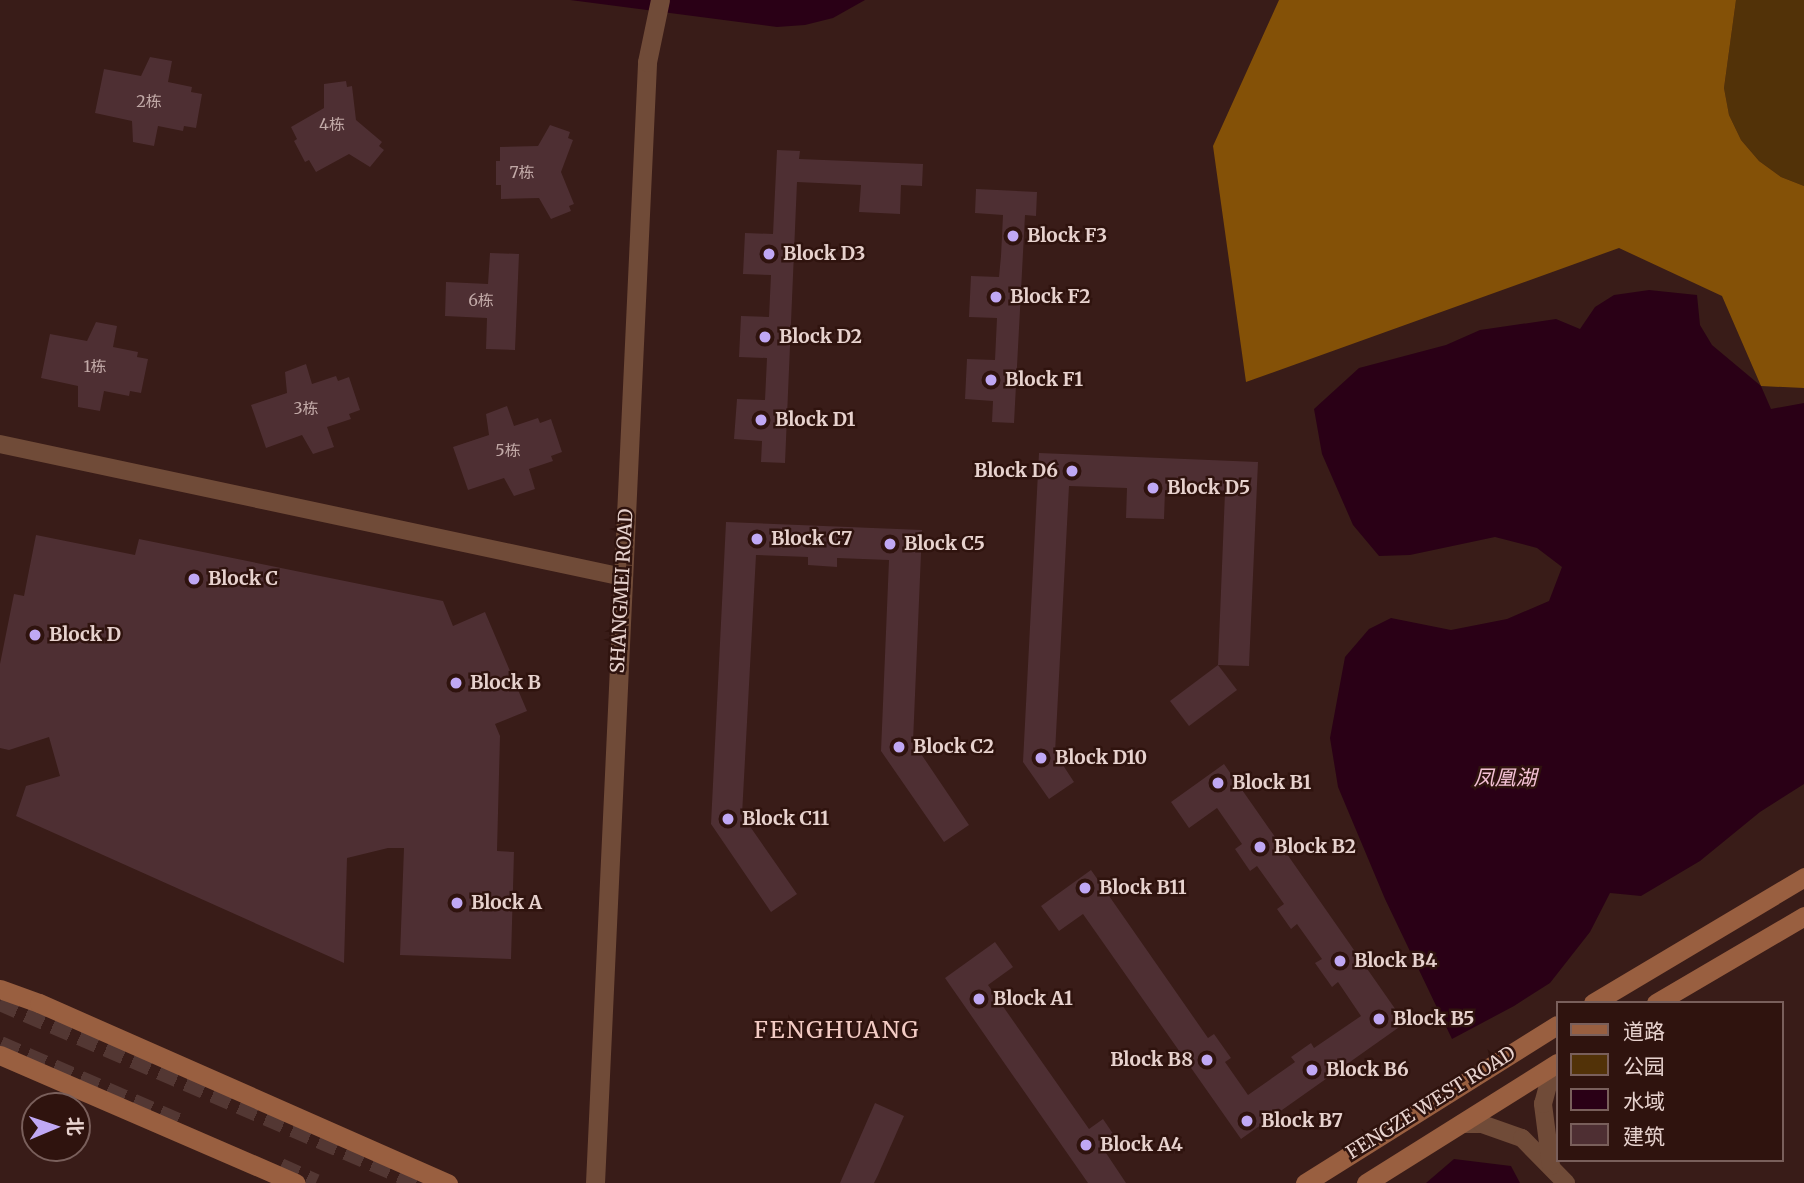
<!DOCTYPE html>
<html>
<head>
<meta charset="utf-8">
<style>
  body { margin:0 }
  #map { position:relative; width:1804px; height:1183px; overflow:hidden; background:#391c18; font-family:Merriweather,"Noto Sans SC",serif }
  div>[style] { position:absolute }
  .green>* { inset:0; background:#523208 }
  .forest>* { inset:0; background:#845107 }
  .water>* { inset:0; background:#2a0016 }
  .building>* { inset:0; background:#4e2f33 }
  .primary-tunnel>* { height:19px; margin-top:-9.5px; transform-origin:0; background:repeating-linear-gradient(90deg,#533733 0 19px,transparent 0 29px) }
  .minor>* { height:18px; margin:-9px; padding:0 9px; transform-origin:9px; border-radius:9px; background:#704b38 }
  .tertiary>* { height:19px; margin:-9.5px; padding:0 9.5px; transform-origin:9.5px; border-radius:9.5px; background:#704b38 }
  .secondary>* { height:19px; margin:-9.5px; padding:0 9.5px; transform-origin:9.5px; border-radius:9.5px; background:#995f40 }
  .dots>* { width:19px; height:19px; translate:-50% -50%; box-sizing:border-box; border:4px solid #2f130e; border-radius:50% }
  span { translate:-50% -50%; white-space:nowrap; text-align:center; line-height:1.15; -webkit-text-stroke:5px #2f130e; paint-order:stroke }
  .number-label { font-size:16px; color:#c1a9a7 }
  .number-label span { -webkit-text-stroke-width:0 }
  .poi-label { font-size:19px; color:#e7d2ce; font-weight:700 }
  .left { translate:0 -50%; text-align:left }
  .right { translate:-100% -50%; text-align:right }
  .street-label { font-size:19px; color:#e7d2ce }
  .water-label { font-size:21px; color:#f4c1d5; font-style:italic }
  .quarter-label { font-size:23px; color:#f3cbc4; letter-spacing:2px }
  .legend { position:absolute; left:1556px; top:1001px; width:228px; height:161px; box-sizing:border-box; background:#2f130e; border:2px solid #795f5b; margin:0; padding:9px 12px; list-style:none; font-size:21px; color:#e7d2ce }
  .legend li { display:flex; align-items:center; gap:14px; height:35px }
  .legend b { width:35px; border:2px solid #795f5b }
  .north { position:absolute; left:21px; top:1092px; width:70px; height:70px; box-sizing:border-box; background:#2f130e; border:2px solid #795f5b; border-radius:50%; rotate:88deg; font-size:19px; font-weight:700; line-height:28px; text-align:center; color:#e7d2ce }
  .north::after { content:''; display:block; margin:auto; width:24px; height:32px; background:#c0a8f4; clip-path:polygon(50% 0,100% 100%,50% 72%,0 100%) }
</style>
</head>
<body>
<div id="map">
  <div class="green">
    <i style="clip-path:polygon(1736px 0,1804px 0,1804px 186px,1781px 177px,1759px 161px,1741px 140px,1729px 115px,1724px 88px)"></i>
  </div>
  <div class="forest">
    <i style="clip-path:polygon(1279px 0,1736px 0,1724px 88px,1729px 115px,1741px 140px,1759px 161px,1781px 177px,1804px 186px,1804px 388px,1761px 386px,1722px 296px,1619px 248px,1246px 382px,1213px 146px)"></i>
  </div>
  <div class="water">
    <i style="clip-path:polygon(570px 0,865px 0,833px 18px,805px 25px,777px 27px)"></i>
    <i style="clip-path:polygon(1649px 290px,1697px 295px,1700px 325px,1712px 345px,1761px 386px,1771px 409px,1804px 403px,1804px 784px,1760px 812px,1700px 861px,1641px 896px,1610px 893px,1590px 932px,1550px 983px,1514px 1006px,1452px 1039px,1385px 899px,1338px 787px,1330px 738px,1345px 657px,1369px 629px,1391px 618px,1451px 630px,1507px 619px,1549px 601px,1562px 567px,1537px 548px,1495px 537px,1410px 555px,1379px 556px,1353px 525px,1322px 454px,1314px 409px,1359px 368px,1446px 345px,1480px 330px,1556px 319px,1580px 329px,1595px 307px,1614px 295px)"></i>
    <i style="clip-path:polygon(1454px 1159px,1511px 1166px,1520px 1183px,1426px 1183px)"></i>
  </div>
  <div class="building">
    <i style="clip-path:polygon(150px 57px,172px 61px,168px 82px,192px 87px,191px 92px,202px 94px,196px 128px,184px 126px,183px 131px,158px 126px,154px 146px,133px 142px,132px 121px,95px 113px,104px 69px,141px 76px)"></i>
    <i style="clip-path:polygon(346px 81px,347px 87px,352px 86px,356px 120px,382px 142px,379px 146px,384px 150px,370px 167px,349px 154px,316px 172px,309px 160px,305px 162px,294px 141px,297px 139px,291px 127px,324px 108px,324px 84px)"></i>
    <i style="clip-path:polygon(550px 125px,570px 132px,568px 138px,573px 140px,561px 172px,574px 204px,569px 206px,571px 211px,551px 219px,539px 198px,501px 199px,501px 185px,496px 185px,496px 161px,500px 161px,500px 147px,538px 146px)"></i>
    <i style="clip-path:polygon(777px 150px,800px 151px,799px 159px,923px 164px,922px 186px,901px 185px,900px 214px,859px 212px,861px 185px,797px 182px,785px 463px,761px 462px,762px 441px,734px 439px,737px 399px,765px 400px,767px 358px,739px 357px,741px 316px,769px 317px,771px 275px,743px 274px,745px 233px,773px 234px)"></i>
    <i style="clip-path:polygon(976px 189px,1037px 192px,1036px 216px,1025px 215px,1014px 423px,992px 422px,993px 401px,965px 399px,967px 359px,995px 360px,997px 318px,969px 317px,971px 276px,999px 277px,1001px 256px,1003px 215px,975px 213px)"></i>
    <i style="clip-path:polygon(490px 253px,519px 254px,515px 350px,486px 349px,487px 318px,445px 316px,446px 282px,488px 284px)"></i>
    <i style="clip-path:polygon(96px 322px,117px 326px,113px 347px,138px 352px,137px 357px,148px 359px,141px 393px,130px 391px,129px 396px,104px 391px,100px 411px,78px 407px,78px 386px,41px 378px,50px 334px,87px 341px)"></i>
    <i style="clip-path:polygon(306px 364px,312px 384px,336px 376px,338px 381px,349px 377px,360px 410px,349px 414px,351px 419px,327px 427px,334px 447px,313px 454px,302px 435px,266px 448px,251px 405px,287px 393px,285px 372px)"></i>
    <i style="clip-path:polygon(507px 406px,514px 426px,538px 418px,540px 423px,551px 419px,562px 452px,551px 456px,553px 461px,529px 469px,535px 489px,514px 496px,504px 478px,468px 490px,453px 447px,489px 435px,486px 414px)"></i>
    <i style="clip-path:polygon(1039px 453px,1258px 462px,1249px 666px,1218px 665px,1225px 492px,1165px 490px,1164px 519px,1126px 518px,1127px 488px,1069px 486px,1055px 753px,1074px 782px,1049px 799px,1023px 762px)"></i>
    <i style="clip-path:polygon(726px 522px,922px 530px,913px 742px,969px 825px,944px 842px,881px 751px,889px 560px,837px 558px,837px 567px,808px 565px,808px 557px,756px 555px,742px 815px,797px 894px,771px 912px,711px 824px)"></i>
    <i style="clip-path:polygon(36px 535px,135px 555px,139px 539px,443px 601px,453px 626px,485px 612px,527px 711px,495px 724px,500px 736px,497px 851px,514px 852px,511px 959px,400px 955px,404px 848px,388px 848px,347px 858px,344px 963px,16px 816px,26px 786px,60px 776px,49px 737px,9px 750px,0 748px,0 664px,14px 594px,24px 596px)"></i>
    <i style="clip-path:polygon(1218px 665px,1237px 690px,1189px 726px,1170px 701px)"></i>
    <i style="clip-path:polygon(1224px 764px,1405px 1023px,1241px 1139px,1083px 914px,1059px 931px,1041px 906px,1091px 870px,1208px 1038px,1214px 1034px,1231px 1058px,1225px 1062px,1248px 1095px,1295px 1062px,1291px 1057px,1311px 1043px,1314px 1048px,1361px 1016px,1338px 982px,1332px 987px,1315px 963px,1322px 959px,1297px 924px,1291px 929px,1277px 909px,1284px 904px,1257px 866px,1250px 871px,1235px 849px,1242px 844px,1217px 808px,1189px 828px,1171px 802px)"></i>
    <i style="clip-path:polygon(995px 942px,1013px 967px,988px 985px,1089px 1129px,1103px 1119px,1118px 1141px,1104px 1150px,1126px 1183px,1088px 1183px,945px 978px)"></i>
    <i style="clip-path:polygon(875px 1103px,904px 1116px,878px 1175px,874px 1183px,840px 1183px)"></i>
  </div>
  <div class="primary-tunnel">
    <i style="left:0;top:1001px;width:460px;rotate:23.3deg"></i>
    <i style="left:0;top:1045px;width:202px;rotate:23.4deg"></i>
    <i style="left:280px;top:1167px;width:39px;rotate:24deg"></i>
  </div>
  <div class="minor">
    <i style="left:0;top:444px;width:637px;rotate:12.05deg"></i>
    <i style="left:1461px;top:1124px;width:21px"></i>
    <i style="left:1482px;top:1124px;width:42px;rotate:19.3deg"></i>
    <i style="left:1522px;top:1138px;width:63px;rotate:45.6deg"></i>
    <i style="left:1551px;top:1166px;width:63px;rotate:-97.4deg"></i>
    <i style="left:1543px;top:1104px;width:39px;rotate:-75deg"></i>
  </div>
  <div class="tertiary">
    <i style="left:595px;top:1183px;width:1122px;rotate:-87.34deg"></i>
    <i style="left:647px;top:62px;width:63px;rotate:-78.2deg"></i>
  </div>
  <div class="secondary">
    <i style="left:0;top:989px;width:41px;rotate:19.7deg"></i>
    <i style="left:39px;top:1003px;width:447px;rotate:23.8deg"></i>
    <i style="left:1593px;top:1003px;width:246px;rotate:-30.8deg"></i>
    <i style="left:1656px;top:1003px;width:172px;rotate:-30.4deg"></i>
    <i style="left:0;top:1055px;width:322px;rotate:23.4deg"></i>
    <i style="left:1305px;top:1183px;width:297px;rotate:-32.1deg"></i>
    <i style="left:1366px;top:1183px;width:226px;rotate:-32.1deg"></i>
  </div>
  <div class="dots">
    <i style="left:1013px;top:236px;background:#c0a8f4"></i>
    <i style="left:769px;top:254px;background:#c0a8f4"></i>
    <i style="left:996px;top:297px;background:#c0a8f4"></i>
    <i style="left:765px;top:337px;background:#c0a8f4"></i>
    <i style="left:991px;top:380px;background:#c0a8f4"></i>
    <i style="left:761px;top:420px;background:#c0a8f4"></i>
    <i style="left:1072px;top:471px;background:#c0a8f4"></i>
    <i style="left:1153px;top:488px;background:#c0a8f4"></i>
    <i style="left:757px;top:539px;background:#c0a8f4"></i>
    <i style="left:890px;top:544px;background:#c0a8f4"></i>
    <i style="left:194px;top:579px;background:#c0a8f4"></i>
    <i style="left:35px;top:635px;background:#c0a8f4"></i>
    <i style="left:456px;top:683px;background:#c0a8f4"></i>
    <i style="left:899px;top:747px;background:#c0a8f4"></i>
    <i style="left:1041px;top:758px;background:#c0a8f4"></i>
    <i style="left:1218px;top:783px;background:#c0a8f4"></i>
    <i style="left:728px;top:819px;background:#c0a8f4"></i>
    <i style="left:1260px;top:847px;background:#c0a8f4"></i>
    <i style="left:1085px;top:888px;background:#c0a8f4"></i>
    <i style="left:457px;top:903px;background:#c0a8f4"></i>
    <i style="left:1340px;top:961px;background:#c0a8f4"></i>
    <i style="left:979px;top:999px;background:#c0a8f4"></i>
    <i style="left:1379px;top:1019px;background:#c0a8f4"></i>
    <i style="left:1207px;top:1060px;background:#c0a8f4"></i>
    <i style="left:1312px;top:1070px;background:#c0a8f4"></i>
    <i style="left:1247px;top:1121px;background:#c0a8f4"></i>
    <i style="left:1086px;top:1145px;background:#c0a8f4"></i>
  </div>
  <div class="number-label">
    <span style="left:149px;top:101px">2栋</span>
    <span style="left:332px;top:124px">4栋</span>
    <span style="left:522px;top:172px">7栋</span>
    <span style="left:481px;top:300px">6栋</span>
    <span style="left:95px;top:366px">1栋</span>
    <span style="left:306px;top:408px">3栋</span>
    <span style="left:508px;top:450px">5栋</span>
  </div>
  <div class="poi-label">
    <span class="left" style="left:1027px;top:236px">Block F3</span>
    <span class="left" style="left:783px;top:254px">Block D3</span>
    <span class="left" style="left:1010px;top:297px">Block F2</span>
    <span class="left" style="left:779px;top:337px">Block D2</span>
    <span class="left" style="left:1005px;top:380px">Block F1</span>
    <span class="left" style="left:775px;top:420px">Block D1</span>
    <span class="right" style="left:1058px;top:471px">Block D6</span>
    <span class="left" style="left:1167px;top:488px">Block D5</span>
    <span class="left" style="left:771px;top:539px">Block C7</span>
    <span class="left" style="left:904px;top:544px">Block C5</span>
    <span class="left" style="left:208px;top:579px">Block C</span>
    <span class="left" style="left:49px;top:635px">Block D</span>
    <span class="left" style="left:470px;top:683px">Block B</span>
    <span class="left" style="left:913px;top:747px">Block C2</span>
    <span class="left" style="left:1055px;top:758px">Block D10</span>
    <span class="left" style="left:1232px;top:783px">Block B1</span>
    <span class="left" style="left:742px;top:819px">Block C11</span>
    <span class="left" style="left:1274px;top:847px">Block B2</span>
    <span class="left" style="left:1099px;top:888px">Block B11</span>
    <span class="left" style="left:471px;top:903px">Block A</span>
    <span class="left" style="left:1354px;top:961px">Block B4</span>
    <span class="left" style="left:993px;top:999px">Block A1</span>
    <span class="left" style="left:1393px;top:1019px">Block B5</span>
    <span class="right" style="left:1193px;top:1060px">Block B8</span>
    <span class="left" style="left:1326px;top:1070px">Block B6</span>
    <span class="left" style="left:1261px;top:1121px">Block B7</span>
    <span class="left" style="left:1100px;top:1145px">Block A4</span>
  </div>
  <div class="street-label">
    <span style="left:622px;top:591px;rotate:-87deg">SHANGMEI ROAD</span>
    <span style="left:1431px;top:1103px;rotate:-32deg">FENGZE WEST ROAD</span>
  </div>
  <div class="water-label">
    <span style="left:1505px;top:778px">凤凰湖</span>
  </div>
  <div class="quarter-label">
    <span style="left:837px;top:1030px">FENGHUANG</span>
  </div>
  <ul class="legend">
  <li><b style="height:9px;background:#995f40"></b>道路</li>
  <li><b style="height:19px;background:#523208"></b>公园</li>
  <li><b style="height:19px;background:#2a0016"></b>水域</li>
  <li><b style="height:19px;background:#4e2f33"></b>建筑</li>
  </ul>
  <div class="north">北</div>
</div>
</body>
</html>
